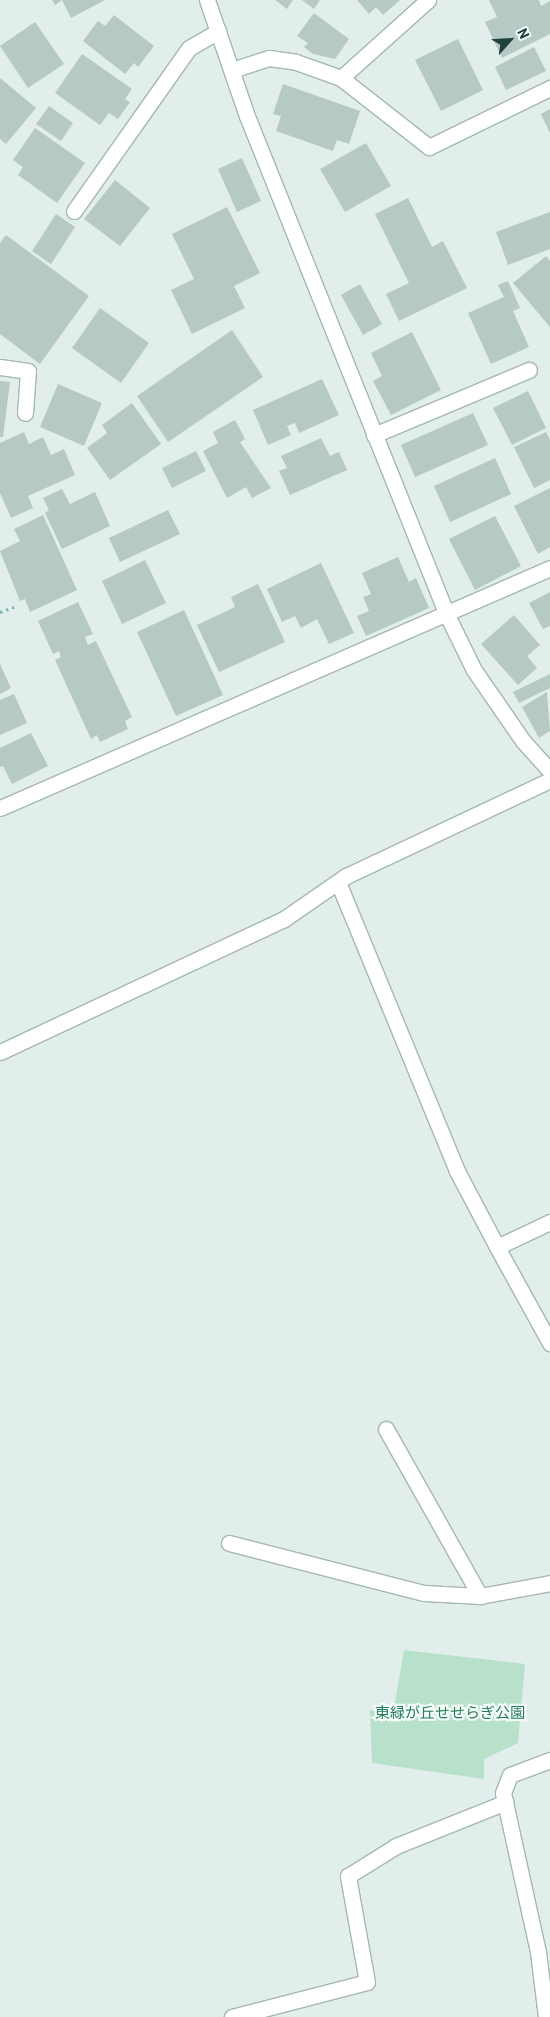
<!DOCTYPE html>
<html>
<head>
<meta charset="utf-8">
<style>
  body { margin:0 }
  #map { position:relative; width:550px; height:2017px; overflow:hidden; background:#e2eeeb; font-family:Barlow,"Noto Sans JP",sans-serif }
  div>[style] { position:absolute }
  .green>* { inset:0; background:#b8e1cb }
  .building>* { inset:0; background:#b7c9c5 }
  .path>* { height:3px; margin-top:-1.5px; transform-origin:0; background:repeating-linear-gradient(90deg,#7fb5ae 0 2.5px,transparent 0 6.5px) }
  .roads { filter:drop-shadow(1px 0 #a4b7b4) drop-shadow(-1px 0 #a4b7b4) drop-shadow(0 1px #a4b7b4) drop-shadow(0 -1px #a4b7b4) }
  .minor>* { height:15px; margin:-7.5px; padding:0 7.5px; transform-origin:7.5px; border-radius:7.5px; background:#fff }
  span { translate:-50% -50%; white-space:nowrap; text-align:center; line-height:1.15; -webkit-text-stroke:4.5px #f3faf8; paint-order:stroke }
  .park-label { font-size:15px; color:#257d58 }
  .north { position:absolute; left:485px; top:15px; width:50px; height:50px; -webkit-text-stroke:4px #f3faf8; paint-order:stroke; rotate:64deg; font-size:14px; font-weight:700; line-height:20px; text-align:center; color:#20413e }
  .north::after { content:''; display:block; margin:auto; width:18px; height:22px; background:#20413e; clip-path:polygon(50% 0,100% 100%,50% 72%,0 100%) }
</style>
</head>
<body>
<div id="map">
  <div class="green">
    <i style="clip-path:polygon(404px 1650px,525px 1664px,518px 1743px,484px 1759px,484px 1779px,372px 1763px,370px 1710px,393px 1714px)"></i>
  </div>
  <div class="building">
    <i style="clip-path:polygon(52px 0,105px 0,71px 18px,62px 0,55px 5px)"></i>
    <i style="clip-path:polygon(275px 0,293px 0,287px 9px)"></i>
    <i style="clip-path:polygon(302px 0,320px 0,314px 9px)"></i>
    <i style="clip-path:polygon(357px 0,400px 0,383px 15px,376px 7px,369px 14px)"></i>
    <i style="clip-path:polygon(489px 0,539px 0,541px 6px,550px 1px,550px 34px,502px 58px,485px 22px,497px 17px)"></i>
    <i style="clip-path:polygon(314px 13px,349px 39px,335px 59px,313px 54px,304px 47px,308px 43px,297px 36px)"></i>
    <i style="clip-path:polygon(114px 15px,154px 46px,138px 67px,134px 63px,125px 74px,83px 41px,98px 21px,105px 26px)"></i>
    <i style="clip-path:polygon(35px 22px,64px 64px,28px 88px,0 46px)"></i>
    <i style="clip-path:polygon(458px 39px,483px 90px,441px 111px,415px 60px)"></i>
    <i style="clip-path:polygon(534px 47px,546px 71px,506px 90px,495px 67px)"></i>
    <i style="clip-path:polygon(82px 54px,132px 89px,125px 99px,130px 102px,118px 119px,109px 113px,100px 125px,55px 93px)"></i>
    <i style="clip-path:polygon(0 78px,36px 108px,6px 144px,0 139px)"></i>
    <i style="clip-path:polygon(283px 84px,360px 111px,349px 144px,337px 140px,333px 151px,276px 131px,281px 116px,273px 114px)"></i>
    <i style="clip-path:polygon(49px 106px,73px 123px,61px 141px,36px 124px)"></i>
    <i style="clip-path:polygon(550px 109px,550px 133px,541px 114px)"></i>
    <i style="clip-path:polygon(35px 128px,85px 163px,57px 203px,18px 175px,23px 167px,13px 160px)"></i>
    <i style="clip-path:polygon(366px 143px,391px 186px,345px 212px,320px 169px)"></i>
    <i style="clip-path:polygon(242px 158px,261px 201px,237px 212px,218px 169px)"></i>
    <i style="clip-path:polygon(115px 180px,150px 208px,120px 246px,84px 219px)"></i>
    <i style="clip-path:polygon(408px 198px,432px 247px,443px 241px,467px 288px,399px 321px,386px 294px,409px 283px,375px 214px)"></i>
    <i style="clip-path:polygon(227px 207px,260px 273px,234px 286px,245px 308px,192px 334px,171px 290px,194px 279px,172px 234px)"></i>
    <i style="clip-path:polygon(550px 212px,550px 249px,508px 265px,496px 232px)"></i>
    <i style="clip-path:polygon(56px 214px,75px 227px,51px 264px,32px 251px)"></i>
    <i style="clip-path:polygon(6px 235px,89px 296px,40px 364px,0 334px,0 243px)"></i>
    <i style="clip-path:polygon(546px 256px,550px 261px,550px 327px,513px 283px)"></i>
    <i style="clip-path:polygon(508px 281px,520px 308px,513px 311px,529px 347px,491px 364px,468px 313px,504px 297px,498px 285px)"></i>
    <i style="clip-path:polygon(360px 284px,382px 324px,363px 335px,341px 295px)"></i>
    <i style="clip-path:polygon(100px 308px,149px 343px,121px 383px,72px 348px)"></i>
    <i style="clip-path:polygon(232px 330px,263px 377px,168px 442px,137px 396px)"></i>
    <i style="clip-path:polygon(412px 332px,441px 390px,391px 415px,373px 381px,382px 376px,371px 353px)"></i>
    <i style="clip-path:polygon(322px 379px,339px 415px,299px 433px,295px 423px,287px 426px,291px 435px,268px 445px,253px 410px)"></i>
    <i style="clip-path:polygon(0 381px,10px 382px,3px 437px,0 437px)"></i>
    <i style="clip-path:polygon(58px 384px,102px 403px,84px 446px,40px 427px)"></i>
    <i style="clip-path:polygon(528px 391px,546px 428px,512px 445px,493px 408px)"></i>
    <i style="clip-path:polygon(132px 403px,161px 444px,110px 480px,87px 448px,107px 433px,102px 425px)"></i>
    <i style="clip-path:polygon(473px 413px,488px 445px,415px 477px,401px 445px)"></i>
    <i style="clip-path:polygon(235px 420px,245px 439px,240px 442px,271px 488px,252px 498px,246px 487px,227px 498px,203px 451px,218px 443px,213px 432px)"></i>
    <i style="clip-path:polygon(24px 432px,29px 444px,43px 437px,51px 455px,64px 449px,75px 475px,28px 496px,33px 508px,11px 518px,0 493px,0 443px)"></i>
    <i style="clip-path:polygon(546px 432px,550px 440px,550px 480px,534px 488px,514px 447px)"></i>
    <i style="clip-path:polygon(321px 438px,330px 456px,339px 452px,347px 470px,290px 495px,279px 471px,287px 468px,281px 456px)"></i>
    <i style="clip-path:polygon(196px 451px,206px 471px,172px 488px,162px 468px)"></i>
    <i style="clip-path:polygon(495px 458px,511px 494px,450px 522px,434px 486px)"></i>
    <i style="clip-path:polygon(550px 488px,550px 547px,538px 554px,514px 506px)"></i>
    <i style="clip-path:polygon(62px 489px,70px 504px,95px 492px,110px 526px,62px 549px,45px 513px,49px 510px,43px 498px)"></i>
    <i style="clip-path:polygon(168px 510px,180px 534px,120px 562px,109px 538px)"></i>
    <i style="clip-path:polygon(43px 515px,77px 590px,30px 612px,25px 599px,20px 601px,0 551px,20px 541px,14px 529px)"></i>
    <i style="clip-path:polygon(495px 516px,521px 566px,475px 590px,449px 539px)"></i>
    <i style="clip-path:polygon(398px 557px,409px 582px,416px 578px,429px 608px,366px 636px,357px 616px,369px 611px,363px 597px,371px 594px,362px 573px)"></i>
    <i style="clip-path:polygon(145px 560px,166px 603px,122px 624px,102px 581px)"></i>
    <i style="clip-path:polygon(321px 563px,354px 633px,329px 644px,317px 619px,301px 628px,295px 616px,282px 622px,267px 589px)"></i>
    <i style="clip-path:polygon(258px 584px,285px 642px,219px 672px,197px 625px,235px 607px,231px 597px)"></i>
    <i style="clip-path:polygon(550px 592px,550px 626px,543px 629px,529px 603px)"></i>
    <i style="clip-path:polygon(78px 602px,93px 634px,85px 637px,88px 645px,96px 641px,132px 717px,125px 721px,128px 729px,100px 742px,97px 735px,91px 739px,55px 660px,61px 657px,59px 651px,53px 654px,38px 621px)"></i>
    <i style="clip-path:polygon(184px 610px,223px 695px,176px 716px,137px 632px)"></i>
    <i style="clip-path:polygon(514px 615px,540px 645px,527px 656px,537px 668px,518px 685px,481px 644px)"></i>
    <i style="clip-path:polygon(0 664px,11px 688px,0 694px)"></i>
    <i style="clip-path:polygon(550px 674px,550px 688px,519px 703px,513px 692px)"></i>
    <i style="clip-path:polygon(547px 692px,550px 731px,539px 738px,522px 707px)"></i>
    <i style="clip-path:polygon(14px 694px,27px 723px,0 735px,0 700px)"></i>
    <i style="clip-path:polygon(31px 733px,48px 766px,12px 784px,3px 766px,0 767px,0 748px)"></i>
  </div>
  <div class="path">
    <i style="left:0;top:612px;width:15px;rotate:-20deg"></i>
  </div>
  <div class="roads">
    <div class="minor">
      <i style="left:207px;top:0;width:123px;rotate:71deg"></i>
      <i style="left:247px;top:116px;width:538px;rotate:68.16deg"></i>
      <i style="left:447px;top:615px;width:61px;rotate:63.9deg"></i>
      <i style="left:474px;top:670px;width:86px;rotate:55.4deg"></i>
      <i style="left:523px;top:741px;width:40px;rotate:48deg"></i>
      <i style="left:232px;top:70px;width:39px;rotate:-18deg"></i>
      <i style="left:269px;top:58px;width:27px;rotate:8deg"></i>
      <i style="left:296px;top:62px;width:48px;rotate:19.6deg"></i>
      <i style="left:341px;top:78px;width:117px;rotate:-41.9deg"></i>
      <i style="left:341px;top:78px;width:112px;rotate:38.1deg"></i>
      <i style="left:429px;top:147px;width:135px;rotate:-26deg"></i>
      <i style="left:74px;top:211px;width:199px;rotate:-54.8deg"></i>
      <i style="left:189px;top:48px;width:34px;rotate:-30deg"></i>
      <i style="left:0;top:367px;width:28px;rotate:8deg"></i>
      <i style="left:28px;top:371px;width:42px;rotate:94.1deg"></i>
      <i style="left:374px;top:435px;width:168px;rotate:-22.8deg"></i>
      <i style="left:0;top:808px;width:600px;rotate:-23.57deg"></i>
      <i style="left:338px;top:882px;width:313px;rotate:67.6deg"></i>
      <i style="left:457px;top:1171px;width:86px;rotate:62.2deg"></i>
      <i style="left:497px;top:1247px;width:59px;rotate:-25.3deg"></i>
      <i style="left:0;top:1052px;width:314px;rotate:-25.1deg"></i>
      <i style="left:284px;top:919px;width:75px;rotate:-34.7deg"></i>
      <i style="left:346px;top:876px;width:225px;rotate:-25.2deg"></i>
      <i style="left:497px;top:1247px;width:110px;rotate:61.1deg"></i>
      <i style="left:386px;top:1429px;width:192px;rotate:60.6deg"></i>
      <i style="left:229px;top:1543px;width:201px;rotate:14.4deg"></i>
      <i style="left:424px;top:1593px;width:56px;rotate:3.1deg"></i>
      <i style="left:480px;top:1596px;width:71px;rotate:-10.5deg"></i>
      <i style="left:232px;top:2017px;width:139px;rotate:-14.5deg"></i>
      <i style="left:367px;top:1982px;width:108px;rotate:-100.2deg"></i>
      <i style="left:348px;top:1876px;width:57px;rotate:-32deg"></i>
      <i style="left:396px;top:1846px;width:118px;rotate:-21.8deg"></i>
      <i style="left:546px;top:2017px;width:65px;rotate:-97deg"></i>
      <i style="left:538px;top:1952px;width:163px;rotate:-102.4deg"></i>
      <i style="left:503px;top:1793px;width:19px;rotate:-69deg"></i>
      <i style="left:510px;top:1775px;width:43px;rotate:-20.6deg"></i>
    </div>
  </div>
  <div class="park-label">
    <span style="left:450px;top:1713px">東緑が丘せせらぎ公園</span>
  </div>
  <div class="north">N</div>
</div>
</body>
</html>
